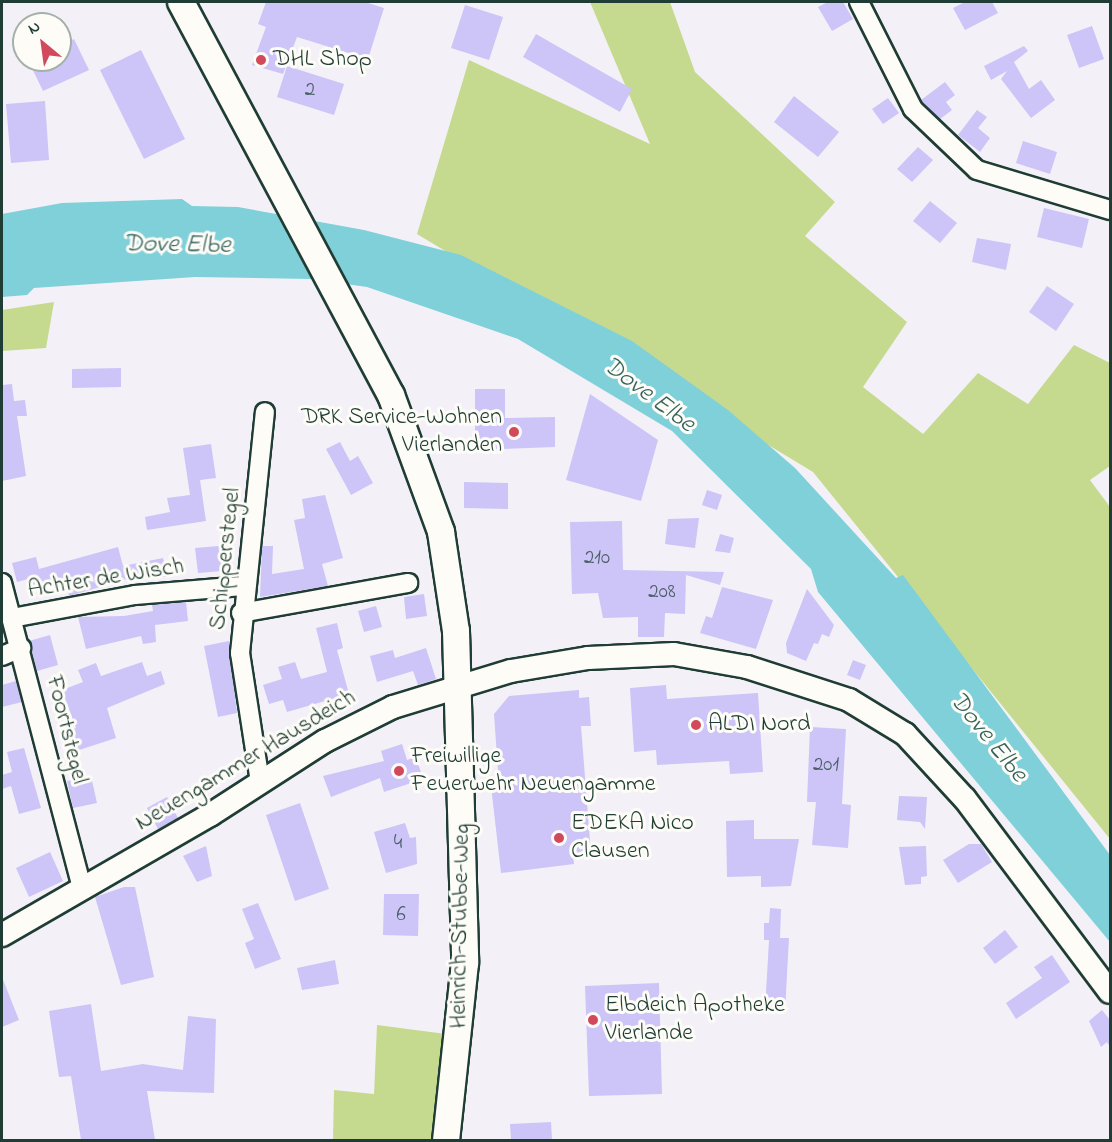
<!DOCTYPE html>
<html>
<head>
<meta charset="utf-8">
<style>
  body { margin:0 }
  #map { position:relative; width:1112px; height:1142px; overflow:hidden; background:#f3f1f7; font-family:"Indie Flower",sans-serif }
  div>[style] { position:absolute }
  .green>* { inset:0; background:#c6da8f }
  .water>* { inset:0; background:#7fd0d9 }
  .pier>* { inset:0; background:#f3f1f7 }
  .building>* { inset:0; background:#cdc4f7 }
  .roads { filter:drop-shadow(2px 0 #1f3d34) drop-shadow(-2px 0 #1f3d34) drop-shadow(0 2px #1f3d34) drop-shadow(0 -2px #1f3d34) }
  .minor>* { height:18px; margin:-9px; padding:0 9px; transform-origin:9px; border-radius:9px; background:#fdfcf7 }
  .tertiary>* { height:22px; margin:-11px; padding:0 11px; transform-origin:11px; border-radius:11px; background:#fdfcf7 }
  .secondary>* { height:26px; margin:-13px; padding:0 13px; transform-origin:13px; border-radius:13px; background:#fdfcf7 }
  .dots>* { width:16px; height:16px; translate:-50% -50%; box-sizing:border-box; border:3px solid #fdfcf7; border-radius:50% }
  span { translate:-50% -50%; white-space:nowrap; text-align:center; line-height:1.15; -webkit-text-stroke:6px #fdfcf7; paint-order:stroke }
  .number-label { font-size:21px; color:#4a5f65 }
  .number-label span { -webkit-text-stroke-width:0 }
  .poi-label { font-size:24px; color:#1f3d34 }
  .left { translate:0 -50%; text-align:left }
  .right { translate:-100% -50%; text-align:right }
  .street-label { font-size:24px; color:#1f3d34 }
  .water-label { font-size:26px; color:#37625d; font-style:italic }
  .frame { position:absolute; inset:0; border:3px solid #1f3d34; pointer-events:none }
  .north { position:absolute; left:12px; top:12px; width:60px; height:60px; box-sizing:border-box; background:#fdfcf7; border:2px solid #a4b0a9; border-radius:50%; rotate:331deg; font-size:16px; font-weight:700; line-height:24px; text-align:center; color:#1f3d34 }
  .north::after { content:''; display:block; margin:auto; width:21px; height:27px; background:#d1495b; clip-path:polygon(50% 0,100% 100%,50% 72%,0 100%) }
</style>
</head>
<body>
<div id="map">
  <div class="green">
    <i style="clip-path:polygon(590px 2px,670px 2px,695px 72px,835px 202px,805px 236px,907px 322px,863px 387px,923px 434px,978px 373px,1028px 404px,1074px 345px,1110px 363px,1110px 466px,1090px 480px,1110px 507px,1110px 839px,813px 472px,417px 234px,469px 60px,650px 144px)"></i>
    <i style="clip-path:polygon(54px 302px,46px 348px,2px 351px,2px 310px)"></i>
    <i style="clip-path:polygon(377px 1025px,446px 1034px,433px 1140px,333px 1140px,334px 1090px,374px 1094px)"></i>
  </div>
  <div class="water">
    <i style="clip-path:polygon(182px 199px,192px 206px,238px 207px,364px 230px,461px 255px,632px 341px,728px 410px,795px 468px,896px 578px,903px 575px,1110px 855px,1110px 942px,818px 592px,811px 569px,672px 431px,518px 339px,367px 287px,311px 279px,195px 277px,34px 288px,27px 295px,2px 297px,2px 214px,62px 203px)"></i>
  </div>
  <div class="pier">
    <i style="clip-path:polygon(275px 211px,314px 218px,351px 288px,313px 282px)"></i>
  </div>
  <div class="building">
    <i style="clip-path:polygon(266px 2px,365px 2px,384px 8px,368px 59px,297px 37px,283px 74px,252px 65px,266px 27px,258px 24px)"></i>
    <i style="clip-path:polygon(828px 2px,843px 2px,853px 19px,832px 31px,818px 7px)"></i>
    <i style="clip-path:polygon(965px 2px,992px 2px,998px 13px,965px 30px,953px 8px)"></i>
    <i style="clip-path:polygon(465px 5px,503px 17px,489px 60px,451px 48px)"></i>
    <i style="clip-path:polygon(1092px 26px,1104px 59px,1079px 68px,1067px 35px)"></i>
    <i style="clip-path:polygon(536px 34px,632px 89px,620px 112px,523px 57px)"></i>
    <i style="clip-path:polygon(74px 39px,89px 70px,43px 91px,28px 60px,60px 60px,60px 46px)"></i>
    <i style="clip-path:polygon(1024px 46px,1028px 51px,1014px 62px,1029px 89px,1041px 80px,1055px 100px,1031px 118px,1001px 79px,1007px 71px,991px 80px,984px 66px)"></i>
    <i style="clip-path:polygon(141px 50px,185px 139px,144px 159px,100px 70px)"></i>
    <i style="clip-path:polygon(287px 66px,344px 84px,334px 115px,277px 97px)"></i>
    <i style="clip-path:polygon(945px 82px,955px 95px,946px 102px,952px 110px,940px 119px,921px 100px)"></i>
    <i style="clip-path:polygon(794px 96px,839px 132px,818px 157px,774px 122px)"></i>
    <i style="clip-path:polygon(888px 98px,899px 113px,883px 124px,872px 109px)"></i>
    <i style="clip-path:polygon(45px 101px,49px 160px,11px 163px,6px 104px)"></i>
    <i style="clip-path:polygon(977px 110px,987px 117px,978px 128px,990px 138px,980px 152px,958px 135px)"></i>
    <i style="clip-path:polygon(1023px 141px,1057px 152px,1050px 174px,1016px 163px)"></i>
    <i style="clip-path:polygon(918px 147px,933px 160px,912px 182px,897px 169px)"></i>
    <i style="clip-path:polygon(930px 201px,957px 223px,940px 243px,913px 221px)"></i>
    <i style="clip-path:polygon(1044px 208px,1089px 219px,1082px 248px,1037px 237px)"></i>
    <i style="clip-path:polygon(977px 238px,1011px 244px,1006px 270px,972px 262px)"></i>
    <i style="clip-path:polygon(1047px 286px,1074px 304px,1056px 331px,1029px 312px)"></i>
    <i style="clip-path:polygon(121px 368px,121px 387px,72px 388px,72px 369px)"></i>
    <i style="clip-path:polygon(12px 384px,14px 401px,25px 400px,27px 416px,17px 416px,26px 476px,2px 481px,3px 385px)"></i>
    <i style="clip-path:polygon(475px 389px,505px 389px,505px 418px,555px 417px,555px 447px,475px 450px)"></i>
    <i style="clip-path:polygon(590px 394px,658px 440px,641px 501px,566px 480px)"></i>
    <i style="clip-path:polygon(340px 442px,350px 461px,358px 456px,373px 483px,351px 495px,326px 449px)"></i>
    <i style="clip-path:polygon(211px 444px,216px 478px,200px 480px,206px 521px,147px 530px,145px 517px,170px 512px,167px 498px,190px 495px,183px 448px)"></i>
    <i style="clip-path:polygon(464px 482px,508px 483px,508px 509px,464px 508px)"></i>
    <i style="clip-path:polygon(707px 490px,722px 495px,717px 510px,702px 505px)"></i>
    <i style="clip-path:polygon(325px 495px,343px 558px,322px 564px,328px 586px,260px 597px,262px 546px,273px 546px,272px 574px,304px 569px,294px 520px,305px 518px,302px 499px)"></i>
    <i style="clip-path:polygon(699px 518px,695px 548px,665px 544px,668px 519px)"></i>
    <i style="clip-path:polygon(622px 521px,623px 570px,724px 572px,720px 585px,686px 575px,685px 614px,665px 613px,664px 637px,638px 637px,638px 617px,603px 618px,598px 593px,572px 594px,570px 522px)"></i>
    <i style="clip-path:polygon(720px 534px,734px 538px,730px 553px,715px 551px)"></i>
    <i style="clip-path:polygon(230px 545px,233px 570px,198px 573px,195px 548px)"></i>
    <i style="clip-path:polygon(118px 547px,123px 566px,163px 558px,167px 577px,141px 575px,69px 596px,65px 579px,31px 590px,28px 579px,17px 582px,12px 563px,36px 557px,39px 569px)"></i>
    <i style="clip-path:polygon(722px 587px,773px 600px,756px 649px,700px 633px,706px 616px,712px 618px)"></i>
    <i style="clip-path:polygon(807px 589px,834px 625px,829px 637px,822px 634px,818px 644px,814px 643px,806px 661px,787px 653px,786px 643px)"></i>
    <i style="clip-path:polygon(424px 594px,427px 616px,406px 619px,404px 597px)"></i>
    <i style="clip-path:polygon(186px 602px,188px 621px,155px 625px,156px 642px,143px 644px,141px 636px,86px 649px,78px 617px,124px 616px,153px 611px,152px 605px)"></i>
    <i style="clip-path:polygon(376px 606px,382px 627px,364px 632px,358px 611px)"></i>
    <i style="clip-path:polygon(337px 623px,343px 648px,337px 650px,349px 694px,287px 712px,283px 700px,269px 704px,263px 685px,282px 679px,278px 667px,295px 662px,301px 679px,327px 672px,316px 628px)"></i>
    <i style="clip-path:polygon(50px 635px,58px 665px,37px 671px,29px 641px)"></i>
    <i style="clip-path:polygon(229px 641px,237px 713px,218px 717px,204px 646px)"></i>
    <i style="clip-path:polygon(426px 648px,436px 679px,418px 685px,413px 671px,377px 682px,370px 656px,393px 650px,395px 658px)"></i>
    <i style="clip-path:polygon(853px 660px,866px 665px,860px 680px,847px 675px)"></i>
    <i style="clip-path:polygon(142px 662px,147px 676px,161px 671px,165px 684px,107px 708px,116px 738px,76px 751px,70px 730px,76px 728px,62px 690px,83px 682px,78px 670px,96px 663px,101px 676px)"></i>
    <i style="clip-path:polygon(16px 681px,22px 702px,2px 707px,2px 685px)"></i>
    <i style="clip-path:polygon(666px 685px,667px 699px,758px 693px,763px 772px,730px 774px,729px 761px,657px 765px,656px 750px,634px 752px,630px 688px)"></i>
    <i style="clip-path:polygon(579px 690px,579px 698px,589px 697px,591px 726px,581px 726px,591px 854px,573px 855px,574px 864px,501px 873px,491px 786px,499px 785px,494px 714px,509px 696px)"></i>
    <i style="clip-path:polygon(810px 727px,846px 729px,842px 804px,851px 805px,848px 848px,812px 845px,816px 802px,807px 802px)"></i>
    <i style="clip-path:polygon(402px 744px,407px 760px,416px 757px,423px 779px,384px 792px,380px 778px,331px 797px,323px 776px,384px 761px,381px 751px)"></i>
    <i style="clip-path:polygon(24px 748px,41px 808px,19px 814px,11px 786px,2px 789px,2px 775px,12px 772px,7px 752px)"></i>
    <i style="clip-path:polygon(91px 776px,97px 803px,73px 808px,67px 781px)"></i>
    <i style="clip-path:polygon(899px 796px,927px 797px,925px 829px,920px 822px,897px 820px)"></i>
    <i style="clip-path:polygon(167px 797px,178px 818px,158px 829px,147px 808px)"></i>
    <i style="clip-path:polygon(300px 803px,329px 889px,295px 901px,266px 815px)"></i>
    <i style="clip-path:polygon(754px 820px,754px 839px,799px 839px,791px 886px,761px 887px,761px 876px,727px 877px,726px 821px)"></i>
    <i style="clip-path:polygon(405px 823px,410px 838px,416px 837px,417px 864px,386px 873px,374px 832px)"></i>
    <i style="clip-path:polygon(969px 844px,981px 844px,992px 862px,958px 883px,943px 860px)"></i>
    <i style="clip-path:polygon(206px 846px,212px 876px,197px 882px,183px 856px)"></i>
    <i style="clip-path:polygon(926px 846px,927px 876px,921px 877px,921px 884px,905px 885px,899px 847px)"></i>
    <i style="clip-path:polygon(50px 852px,63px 881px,29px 897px,16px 868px)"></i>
    <i style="clip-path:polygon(124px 887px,135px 887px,154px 977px,121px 985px,95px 897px)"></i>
    <i style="clip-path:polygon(384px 894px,419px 894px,418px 936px,383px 935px)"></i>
    <i style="clip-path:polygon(258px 903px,281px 959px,255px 969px,245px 943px,254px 939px,242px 909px)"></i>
    <i style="clip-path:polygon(770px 908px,781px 909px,780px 938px,789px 938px,785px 1011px,765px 1010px,769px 940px,764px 940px,764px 923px,769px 923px)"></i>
    <i style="clip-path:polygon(1005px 930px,1018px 947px,995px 964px,983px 948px)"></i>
    <i style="clip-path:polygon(1052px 955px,1070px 982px,1016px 1019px,1006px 1003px,1042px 978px,1034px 967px)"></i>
    <i style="clip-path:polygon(335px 960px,339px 984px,302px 990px,297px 968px)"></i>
    <i style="clip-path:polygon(2px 977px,19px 1020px,2px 1027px)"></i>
    <i style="clip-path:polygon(659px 983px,662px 1094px,589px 1096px,585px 986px)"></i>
    <i style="clip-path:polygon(91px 1004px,101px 1071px,143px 1064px,183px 1070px,188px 1016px,216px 1019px,214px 1093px,147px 1091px,155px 1140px,81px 1140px,71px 1076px,59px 1077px,49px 1011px)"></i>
    <i style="clip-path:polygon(1102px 1010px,1110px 1020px,1110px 1047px,1107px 1042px,1101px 1047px,1089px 1021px)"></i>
    <i style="clip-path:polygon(551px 1122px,552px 1140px,511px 1140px,510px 1124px)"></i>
  </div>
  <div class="roads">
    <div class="minor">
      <i style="left:859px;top:2px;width:120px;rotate:63.2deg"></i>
      <i style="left:913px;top:109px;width:88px;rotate:43.6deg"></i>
      <i style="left:977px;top:170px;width:139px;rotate:16.7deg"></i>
      <i style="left:2px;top:583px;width:316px;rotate:75.3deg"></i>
      <i style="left:241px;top:613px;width:170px;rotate:-10.2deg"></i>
      <i style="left:12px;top:618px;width:125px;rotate:-10.6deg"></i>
      <i style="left:135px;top:595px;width:108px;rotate:-4.8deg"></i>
      <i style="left:2px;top:656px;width:21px;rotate:-23deg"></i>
      <i style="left:260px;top:782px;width:131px;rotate:-98.8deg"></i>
      <i style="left:240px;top:653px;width:242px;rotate:-84.1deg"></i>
    </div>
    <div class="tertiary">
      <i style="left:2px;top:935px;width:240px;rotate:-30deg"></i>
      <i style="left:210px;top:815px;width:137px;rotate:-32.8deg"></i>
      <i style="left:325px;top:741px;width:76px;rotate:-26.6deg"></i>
      <i style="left:393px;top:707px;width:123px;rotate:-17deg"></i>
      <i style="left:511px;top:671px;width:78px;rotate:-9.6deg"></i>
      <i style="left:588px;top:658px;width:86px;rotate:-2.7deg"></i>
      <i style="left:674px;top:654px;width:74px;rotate:10.1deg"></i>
      <i style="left:747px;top:667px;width:107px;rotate:17.9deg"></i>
      <i style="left:849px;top:700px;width:66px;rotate:31.3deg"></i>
      <i style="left:905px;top:734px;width:88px;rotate:47.3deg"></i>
      <i style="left:965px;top:799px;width:241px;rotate:53.1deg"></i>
    </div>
    <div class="secondary">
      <i style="left:181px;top:2px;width:446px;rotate:61.9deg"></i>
      <i style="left:391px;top:395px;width:146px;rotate:69.9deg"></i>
      <i style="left:441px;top:532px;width:100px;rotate:81.4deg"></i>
      <i style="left:456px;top:631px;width:332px;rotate:88.4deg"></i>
      <i style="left:465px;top:963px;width:178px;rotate:96.1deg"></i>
    </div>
  </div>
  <div class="dots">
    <i style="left:261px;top:60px;background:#d1495b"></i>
    <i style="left:514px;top:432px;background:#d1495b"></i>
    <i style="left:696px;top:725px;background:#d1495b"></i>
    <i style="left:399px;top:771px;background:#d1495b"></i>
    <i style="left:559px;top:838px;background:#d1495b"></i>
    <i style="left:593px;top:1020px;background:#d1495b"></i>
  </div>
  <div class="number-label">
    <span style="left:310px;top:90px">2</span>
    <span style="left:597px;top:558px">210</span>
    <span style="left:662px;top:592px">208</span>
    <span style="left:826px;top:765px">201</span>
    <span style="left:398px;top:843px">4</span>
    <span style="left:401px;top:915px">6</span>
  </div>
  <div class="poi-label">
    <span class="left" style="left:273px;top:60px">DHL Shop</span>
    <span class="right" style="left:502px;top:432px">DRK Service-Wohnen<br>Vierlanden</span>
    <span class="left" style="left:708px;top:725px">ALDI Nord</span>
    <span class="left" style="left:411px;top:771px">Freiwillige<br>Feuerwehr Neuengamme</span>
    <span class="left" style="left:571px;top:838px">EDEKA Nico<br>Clausen</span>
    <span class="left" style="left:605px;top:1020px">Elbdeich Apotheke<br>Vierlande</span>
  </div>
  <div class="street-label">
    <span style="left:226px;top:559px;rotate:-84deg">Schipperstegel</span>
    <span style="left:106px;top:579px;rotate:-9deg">Achter de Wisch</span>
    <span style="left:66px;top:730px;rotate:76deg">Foortstegel</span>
    <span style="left:246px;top:761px;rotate:-31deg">Neuengammer Hausdeich</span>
    <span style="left:461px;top:926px;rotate:-89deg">Heinrich-Stubbe-Weg</span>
  </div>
  <div class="water-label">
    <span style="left:177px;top:246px;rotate:1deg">Dove Elbe</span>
    <span style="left:648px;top:396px;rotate:37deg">Dove Elbe</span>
    <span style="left:987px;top:738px;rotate:51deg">Dove Elbe</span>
  </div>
  <div class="frame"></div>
  <div class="north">N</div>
</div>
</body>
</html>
